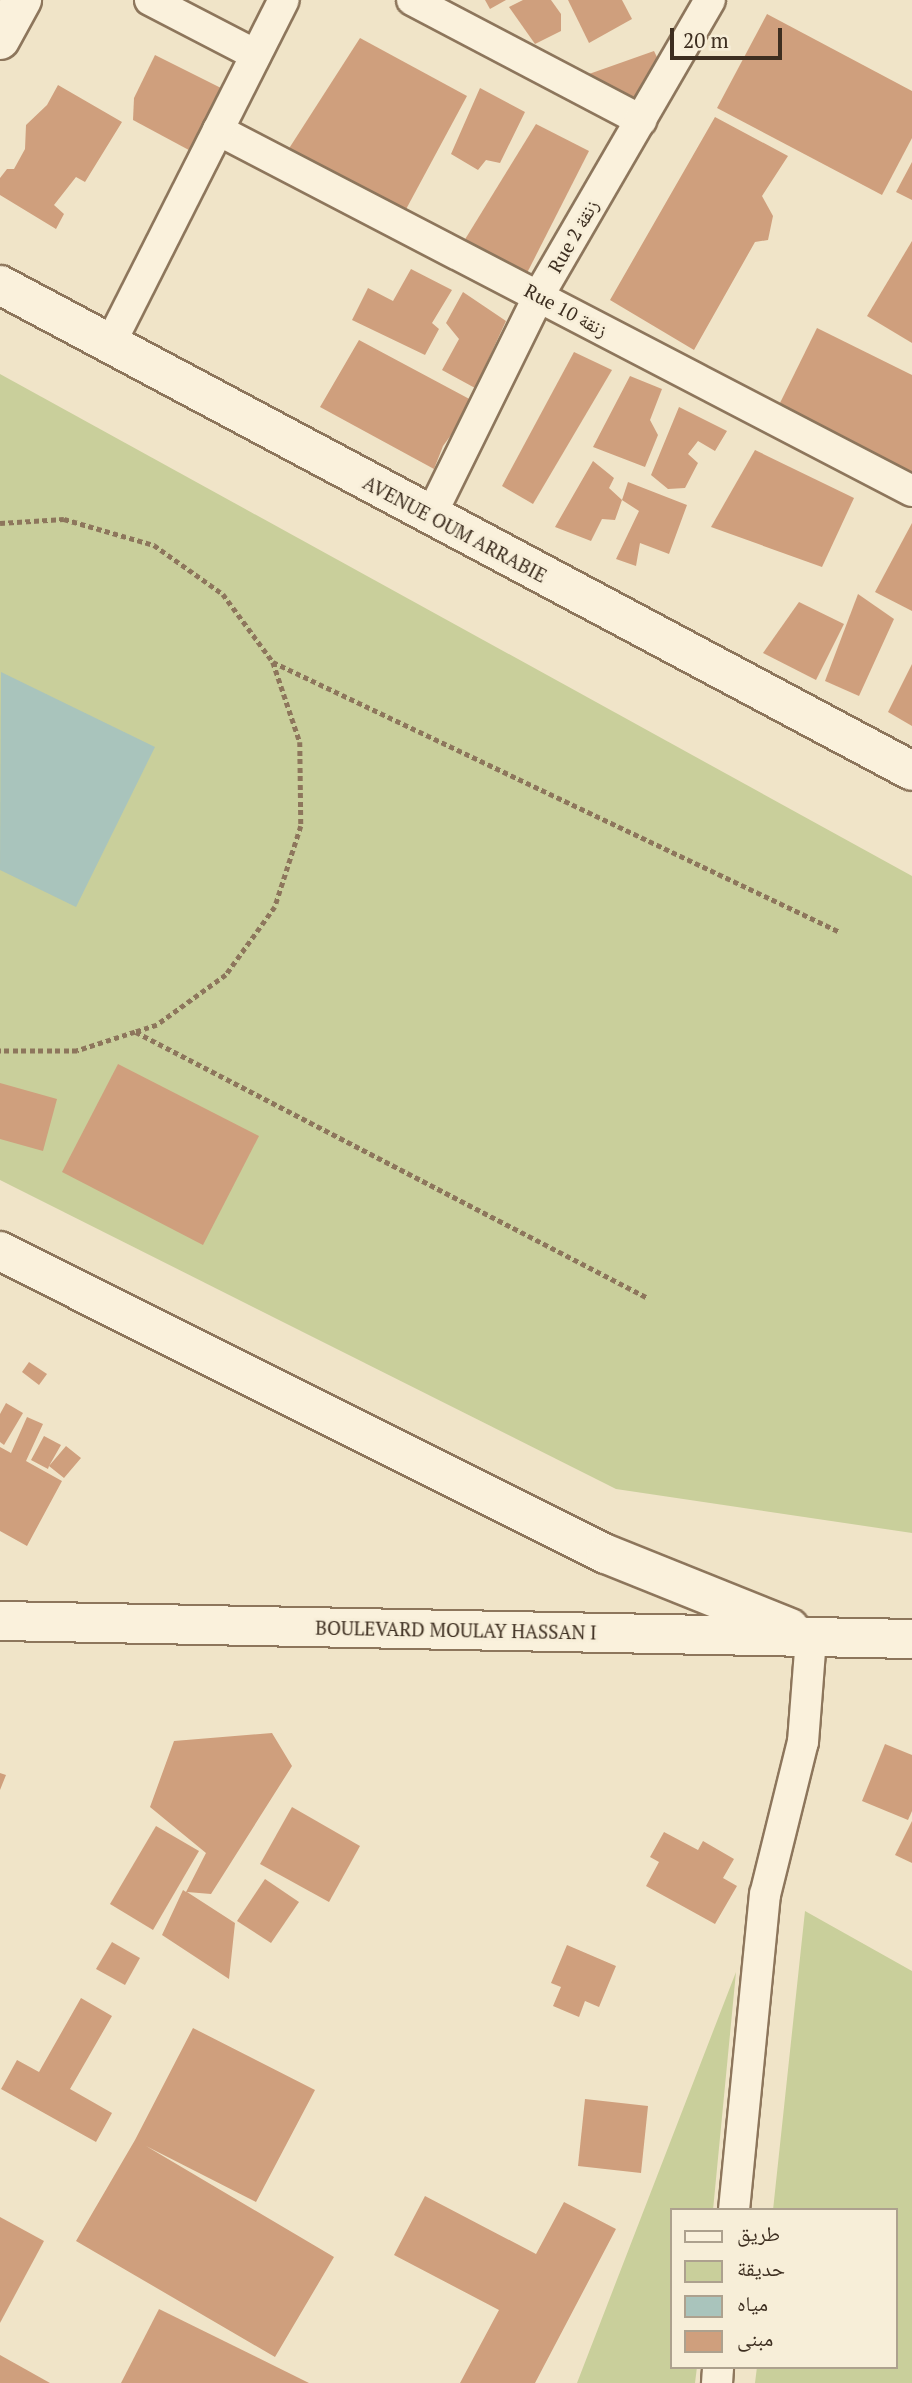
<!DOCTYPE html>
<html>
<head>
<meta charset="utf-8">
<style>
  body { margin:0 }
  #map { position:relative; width:912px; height:2383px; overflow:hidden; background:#f0e4c8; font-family:"PT Serif","Noto Naskh Arabic",serif }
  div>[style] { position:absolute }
  .green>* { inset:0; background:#c9cf9b }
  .water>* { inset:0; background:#a9c4bc }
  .building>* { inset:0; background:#cf9f7d }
  .path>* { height:4.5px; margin-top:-2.25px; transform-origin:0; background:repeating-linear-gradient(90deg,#8d765c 0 5px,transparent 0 8.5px) }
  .roads { filter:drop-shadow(2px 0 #8d765c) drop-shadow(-2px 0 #8d765c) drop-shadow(0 2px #8d765c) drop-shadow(0 -2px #8d765c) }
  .street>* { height:30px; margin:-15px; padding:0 15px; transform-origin:15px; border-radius:15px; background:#faf1dc }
  .secondary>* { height:38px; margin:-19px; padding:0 19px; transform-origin:19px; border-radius:19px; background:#faf1dc }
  span { translate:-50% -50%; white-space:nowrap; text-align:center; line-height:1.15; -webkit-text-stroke:5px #f7eed8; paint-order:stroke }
  .street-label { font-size:19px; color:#3d2e20 }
  .legend { position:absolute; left:670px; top:2208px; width:228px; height:161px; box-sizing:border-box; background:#f7eed8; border:2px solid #ada18e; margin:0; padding:9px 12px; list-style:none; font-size:21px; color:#3d2e20 }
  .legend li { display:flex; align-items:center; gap:14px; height:35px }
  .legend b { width:35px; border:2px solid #ada18e }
  .scale { position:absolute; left:670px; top:28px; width:112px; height:32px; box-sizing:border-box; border:4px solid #3d2e20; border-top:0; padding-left:9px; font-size:21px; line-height:24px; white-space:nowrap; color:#3d2e20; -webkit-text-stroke:5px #f7eed8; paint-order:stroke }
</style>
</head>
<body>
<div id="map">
  <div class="green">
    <i style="clip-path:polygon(0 374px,912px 876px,912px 1533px,616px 1489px,0 1180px)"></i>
    <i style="clip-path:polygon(805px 1911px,912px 1971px,912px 2383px,755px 2383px,757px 2367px,896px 2367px,896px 2210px,773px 2210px)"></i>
    <i style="clip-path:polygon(736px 1972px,713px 2210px,672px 2210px,672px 2367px,697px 2367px,695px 2383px,577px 2383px)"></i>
  </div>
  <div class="water">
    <i style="clip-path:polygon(1px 672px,155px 747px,76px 907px,0 870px)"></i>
  </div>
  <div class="building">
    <i style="clip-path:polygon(485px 0,506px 0,490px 9px)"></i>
    <i style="clip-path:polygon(523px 0,551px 0,561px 14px,561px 31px,535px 44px,509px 7px)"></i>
    <i style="clip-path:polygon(568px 0,622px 0,632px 19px,589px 43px)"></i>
    <i style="clip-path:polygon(767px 14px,912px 91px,912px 138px,882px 195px,717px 108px)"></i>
    <i style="clip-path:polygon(360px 38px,467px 96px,404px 213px,288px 150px)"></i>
    <i style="clip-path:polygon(654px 51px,672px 88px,652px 124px,589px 74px)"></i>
    <i style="clip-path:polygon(155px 55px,231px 93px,200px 156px,133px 120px,134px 98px)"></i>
    <i style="clip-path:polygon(58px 85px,122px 122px,85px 182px,76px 177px,54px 205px,64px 214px,56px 229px,0 195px,0 178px,7px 169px,14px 169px,25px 149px,26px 125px,47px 105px)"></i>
    <i style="clip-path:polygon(480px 88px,525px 112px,500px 163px,486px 160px,478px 170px,451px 154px)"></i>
    <i style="clip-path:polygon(715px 117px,788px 156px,762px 196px,773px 216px,768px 240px,755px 242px,694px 350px,610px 300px)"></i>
    <i style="clip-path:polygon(536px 124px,589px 151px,527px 273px,464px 241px)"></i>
    <i style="clip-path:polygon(912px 162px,912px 200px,896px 192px)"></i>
    <i style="clip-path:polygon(912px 241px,912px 343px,867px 316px)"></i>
    <i style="clip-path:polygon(411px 269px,452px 290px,432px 323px,439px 329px,425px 355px,352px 320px,368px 288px,393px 301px)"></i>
    <i style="clip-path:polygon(463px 292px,506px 321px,475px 388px,442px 370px,459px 339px,446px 323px)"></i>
    <i style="clip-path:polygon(817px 328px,912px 375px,912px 472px,778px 407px)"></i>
    <i style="clip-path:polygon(359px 340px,475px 402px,443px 446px,434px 469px,320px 407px)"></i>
    <i style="clip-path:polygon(574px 352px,612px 370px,533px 504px,502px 486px)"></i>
    <i style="clip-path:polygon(630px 376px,662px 389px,650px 420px,658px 435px,645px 467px,593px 447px)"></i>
    <i style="clip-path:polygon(679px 407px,727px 431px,715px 451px,698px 441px,688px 454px,698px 463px,685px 488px,668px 489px,651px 475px)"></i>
    <i style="clip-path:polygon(755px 450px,854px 498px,822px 567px,711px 527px)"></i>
    <i style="clip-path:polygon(593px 461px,614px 478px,609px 488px,622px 500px,615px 520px,602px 519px,591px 541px,555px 527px)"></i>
    <i style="clip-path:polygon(628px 482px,687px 505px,669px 554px,640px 543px,636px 566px,616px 559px,639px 511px,622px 500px)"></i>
    <i style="clip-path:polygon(912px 523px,912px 611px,875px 592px)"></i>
    <i style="clip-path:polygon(858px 594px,894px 619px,859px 696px,825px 681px)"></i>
    <i style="clip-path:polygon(799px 602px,844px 624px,816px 680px,763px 653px)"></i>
    <i style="clip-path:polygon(912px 664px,912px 726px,888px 712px)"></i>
    <i style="clip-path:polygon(118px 1064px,259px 1136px,203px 1245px,62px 1172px)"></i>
    <i style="clip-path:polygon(0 1083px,57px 1099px,43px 1151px,0 1139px)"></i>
    <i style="clip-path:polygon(29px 1362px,47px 1374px,39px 1385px,22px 1372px)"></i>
    <i style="clip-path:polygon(6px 1403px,23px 1413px,4px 1445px,0 1442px,0 1414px)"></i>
    <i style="clip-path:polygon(27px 1417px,43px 1424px,26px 1461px,62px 1481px,27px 1546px,0 1531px,0 1447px,11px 1453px)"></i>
    <i style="clip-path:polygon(44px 1436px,61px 1445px,49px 1466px,66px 1446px,81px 1458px,64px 1478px,49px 1466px,48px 1469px,31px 1460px)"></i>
    <i style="clip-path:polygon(272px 1733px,292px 1766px,211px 1894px,187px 1892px,235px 1923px,229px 1979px,162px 1935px,183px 1890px,186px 1892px,206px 1853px,150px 1807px,174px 1741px)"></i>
    <i style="clip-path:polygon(885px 1744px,912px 1755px,912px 1811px,908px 1820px,862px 1801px)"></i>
    <i style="clip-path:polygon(0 1773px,6px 1775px,0 1790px)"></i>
    <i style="clip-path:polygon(292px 1807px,360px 1846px,329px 1902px,260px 1864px)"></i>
    <i style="clip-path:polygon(912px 1821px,912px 1863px,895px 1855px)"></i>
    <i style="clip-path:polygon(156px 1826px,199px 1851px,153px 1930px,110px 1904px)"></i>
    <i style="clip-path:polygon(664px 1832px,698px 1850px,703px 1841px,734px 1859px,723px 1878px,737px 1886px,715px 1924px,646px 1886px,659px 1862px,650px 1857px)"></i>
    <i style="clip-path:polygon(265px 1879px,299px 1902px,271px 1943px,237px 1921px)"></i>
    <i style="clip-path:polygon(112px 1942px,140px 1958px,125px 1985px,96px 1969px)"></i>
    <i style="clip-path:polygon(567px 1945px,616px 1966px,599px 2007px,585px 2001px,579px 2017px,553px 2006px,561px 1987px,551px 1983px)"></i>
    <i style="clip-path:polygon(81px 1998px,112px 2016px,70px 2089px,112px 2113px,96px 2142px,1px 2089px,17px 2060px,39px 2072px)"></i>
    <i style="clip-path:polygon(193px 2028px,315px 2090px,256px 2202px,146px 2146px,334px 2257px,275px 2357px,76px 2241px,135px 2140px)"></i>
    <i style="clip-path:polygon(585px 2099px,648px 2106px,641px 2173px,578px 2166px)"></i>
    <i style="clip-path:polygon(425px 2196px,536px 2254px,564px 2202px,616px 2229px,535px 2383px,460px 2383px,499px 2310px,394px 2255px)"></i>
    <i style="clip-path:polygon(0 2217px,44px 2241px,0 2323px)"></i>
    <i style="clip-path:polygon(159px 2309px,309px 2383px,121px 2383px)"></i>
    <i style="clip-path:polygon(0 2355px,50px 2383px,0 2383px)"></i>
  </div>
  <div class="path">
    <i style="left:0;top:523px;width:64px;rotate:-3.6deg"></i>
    <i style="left:64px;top:519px;width:94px;rotate:16.1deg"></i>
    <i style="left:154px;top:545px;width:85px;rotate:35.4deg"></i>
    <i style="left:223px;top:594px;width:84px;rotate:53.7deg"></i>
    <i style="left:273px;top:662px;width:84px;rotate:71.4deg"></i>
    <i style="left:300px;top:742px;width:84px;rotate:89.3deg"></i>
    <i style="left:301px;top:826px;width:85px;rotate:107.8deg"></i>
    <i style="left:275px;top:907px;width:84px;rotate:125.8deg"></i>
    <i style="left:226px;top:975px;width:85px;rotate:144.1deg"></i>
    <i style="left:157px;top:1025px;width:23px;rotate:162deg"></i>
    <i style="left:135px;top:1032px;width:61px;rotate:161.9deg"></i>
    <i style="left:77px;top:1051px;width:77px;rotate:180deg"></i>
    <i style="left:273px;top:662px;width:628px;rotate:25.46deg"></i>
    <i style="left:136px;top:1032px;width:577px;rotate:27.45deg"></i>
  </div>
  <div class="roads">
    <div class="street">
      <i style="left:150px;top:0;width:119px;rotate:27.4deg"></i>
      <i style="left:412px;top:0;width:259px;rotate:27.7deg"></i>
      <i style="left:218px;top:130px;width:782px;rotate:27.48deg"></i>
      <i style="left:111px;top:342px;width:383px;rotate:-63.2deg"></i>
      <i style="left:430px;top:517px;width:247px;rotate:-63.8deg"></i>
      <i style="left:539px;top:295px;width:341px;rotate:-59.9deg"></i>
      <i style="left:734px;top:2210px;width:317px;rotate:-84.4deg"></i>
      <i style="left:765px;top:1895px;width:158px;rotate:-76.1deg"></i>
      <i style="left:803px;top:1742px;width:105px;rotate:-85.6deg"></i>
      <i style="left:717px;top:2383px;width:16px;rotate:-86deg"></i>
    </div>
    <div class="secondary">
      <i style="left:0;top:40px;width:46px;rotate:-61.2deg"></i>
      <i style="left:0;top:285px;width:1033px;rotate:28.05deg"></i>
      <i style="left:0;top:1251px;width:678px;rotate:26.57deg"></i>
      <i style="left:606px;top:1554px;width:198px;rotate:21.9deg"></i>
      <i style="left:0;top:1621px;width:912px;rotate:1.13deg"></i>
    </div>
  </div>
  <div class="street-label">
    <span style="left:573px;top:236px;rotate:-60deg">Rue 2 زنقة</span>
    <span style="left:566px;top:310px;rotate:28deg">Rue 10 زنقة</span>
    <span style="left:455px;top:529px;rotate:28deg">AVENUE OUM ARRABIE</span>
    <span style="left:456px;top:1630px;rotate:1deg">BOULEVARD MOULAY HASSAN I</span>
  </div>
  <ul class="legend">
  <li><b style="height:9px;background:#faf1dc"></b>طريق</li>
  <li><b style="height:19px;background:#c9cf9b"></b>حديقة</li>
  <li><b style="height:19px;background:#a9c4bc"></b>مياه</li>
  <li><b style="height:19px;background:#cf9f7d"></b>مبنى</li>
  </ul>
  <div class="scale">20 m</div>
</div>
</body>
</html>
